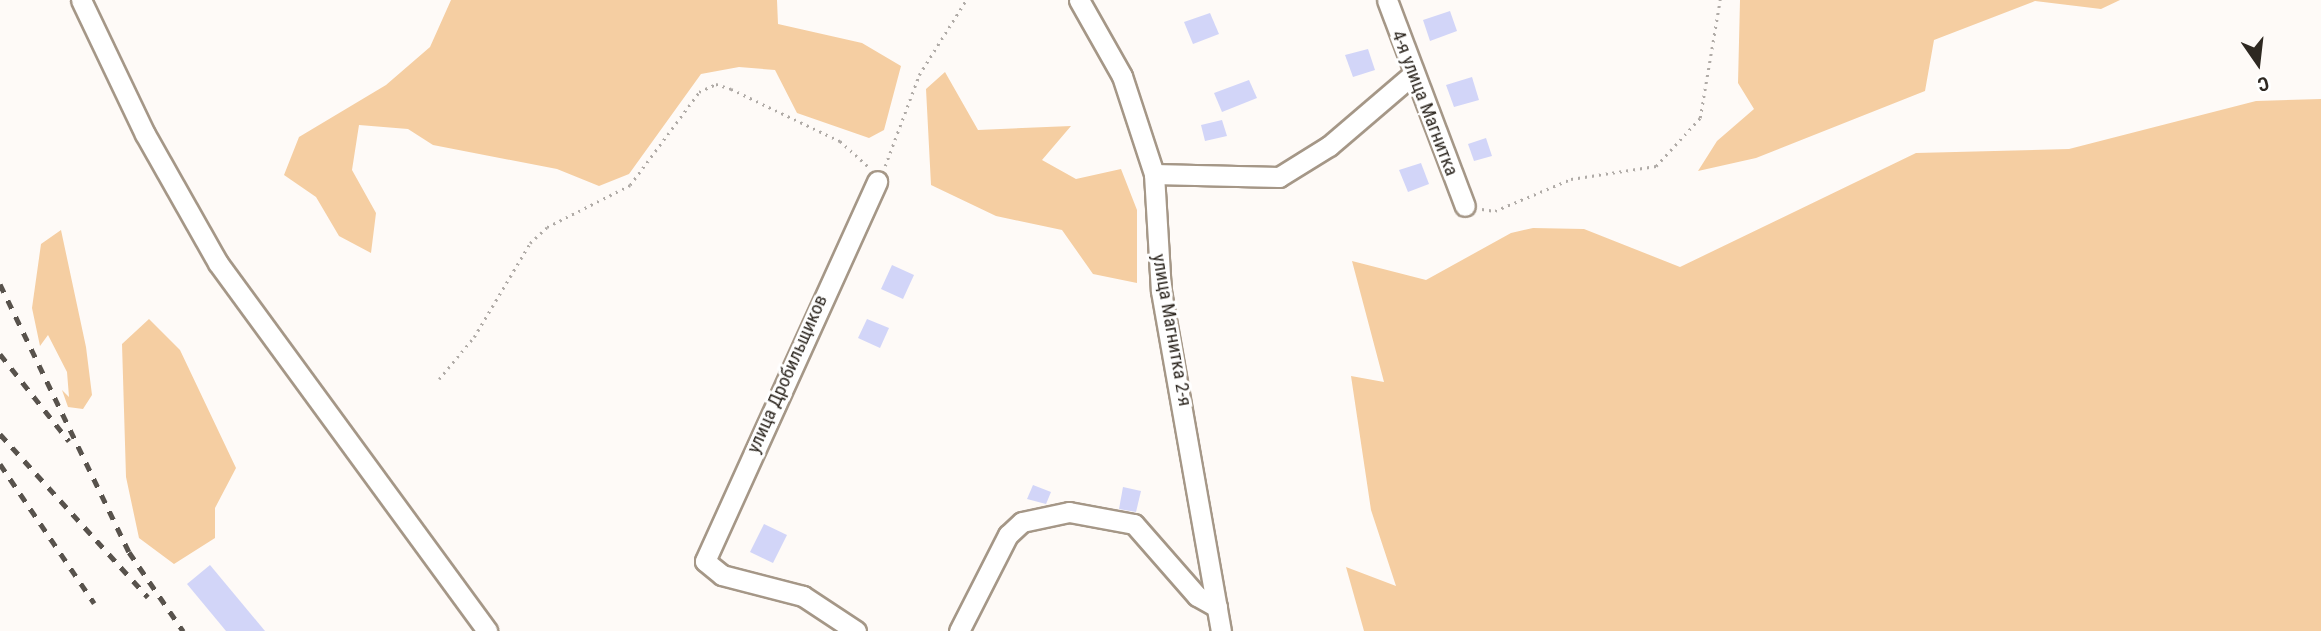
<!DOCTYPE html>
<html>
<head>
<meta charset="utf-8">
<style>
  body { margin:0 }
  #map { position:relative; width:2321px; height:631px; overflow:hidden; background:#fefaf7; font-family:"Roboto Condensed",sans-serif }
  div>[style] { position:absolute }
  .green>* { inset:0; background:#f5cea2 }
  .building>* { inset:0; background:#d2d5f8 }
  .path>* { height:2.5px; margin-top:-1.25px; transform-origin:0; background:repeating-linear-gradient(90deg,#b0aba7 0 2px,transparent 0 7px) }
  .roads { filter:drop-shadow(2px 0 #a59787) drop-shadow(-2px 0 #a59787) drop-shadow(0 2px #a59787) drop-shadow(0 -2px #a59787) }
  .minor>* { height:19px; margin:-9.5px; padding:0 9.5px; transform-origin:9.5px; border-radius:9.5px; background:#fff }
  .rail>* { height:5px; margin-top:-2.5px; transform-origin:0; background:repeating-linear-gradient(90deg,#58524c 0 9px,transparent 0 18px) }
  span { translate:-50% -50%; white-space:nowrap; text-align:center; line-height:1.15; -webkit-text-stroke:6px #fff; paint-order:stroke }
  .street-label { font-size:19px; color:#2e2821 }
  .north { position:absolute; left:2223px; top:28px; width:70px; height:70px; -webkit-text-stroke:5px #fff; paint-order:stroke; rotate:166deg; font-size:19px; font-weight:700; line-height:28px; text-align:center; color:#2e2821 }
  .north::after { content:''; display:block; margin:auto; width:24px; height:32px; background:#2e2821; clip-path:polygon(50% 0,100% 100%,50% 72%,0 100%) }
</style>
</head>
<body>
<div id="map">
  <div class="green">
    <i style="clip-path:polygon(451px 0,777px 0,778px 24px,862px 43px,901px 66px,884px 130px,869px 138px,797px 113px,775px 70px,739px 67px,701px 74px,629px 174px,599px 186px,557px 169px,433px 145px,408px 129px,359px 125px,352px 170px,376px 213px,371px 253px,339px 236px,316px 197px,284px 175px,299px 137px,386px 85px,430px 47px)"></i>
    <i style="clip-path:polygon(1740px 0,2120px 0,2101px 9px,2035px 1px,1934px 40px,1925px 91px,1756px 158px,1698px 171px,1717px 141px,1754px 109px,1738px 83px)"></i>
    <i style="clip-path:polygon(945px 72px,978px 130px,1071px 126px,1042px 160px,1076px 179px,1121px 169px,1137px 210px,1137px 283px,1093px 274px,1062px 230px,996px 216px,931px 185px,926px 89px)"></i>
    <i style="clip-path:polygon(2321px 99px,2321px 631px,1364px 631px,1346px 567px,1396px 586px,1371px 510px,1351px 376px,1384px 382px,1352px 261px,1426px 280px,1511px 233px,1533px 228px,1584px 229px,1680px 267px,1916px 153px,2069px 149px,2256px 101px)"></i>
    <i style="clip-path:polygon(61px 230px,86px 347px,92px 395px,83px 409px,68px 407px,62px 390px,69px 397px,67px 372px,48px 335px,40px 346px,32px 308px,41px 244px)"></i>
    <i style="clip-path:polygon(149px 319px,180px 350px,236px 468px,215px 508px,215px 538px,174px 564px,139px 538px,126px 477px,122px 344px)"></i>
  </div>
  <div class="building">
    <i style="clip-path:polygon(1450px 11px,1457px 31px,1430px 41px,1423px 20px)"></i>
    <i style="clip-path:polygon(1210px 13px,1219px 34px,1193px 44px,1184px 22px)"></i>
    <i style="clip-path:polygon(1368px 49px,1375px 70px,1353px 77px,1345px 55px)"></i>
    <i style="clip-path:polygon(1472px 77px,1479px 100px,1454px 107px,1446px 85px)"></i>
    <i style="clip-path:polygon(1249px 80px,1257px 98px,1222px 112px,1214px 93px)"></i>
    <i style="clip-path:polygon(1222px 120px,1227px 136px,1205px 141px,1201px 125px)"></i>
    <i style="clip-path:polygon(1486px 138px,1492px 156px,1474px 161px,1468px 144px)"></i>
    <i style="clip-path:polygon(1421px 163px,1429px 184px,1408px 192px,1399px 170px)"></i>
    <i style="clip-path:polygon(892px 265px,914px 275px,903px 299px,881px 289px)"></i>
    <i style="clip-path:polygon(867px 319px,889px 328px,880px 348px,858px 338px)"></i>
    <i style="clip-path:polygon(1033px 485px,1051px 492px,1046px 504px,1027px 499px)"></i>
    <i style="clip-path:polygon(1123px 487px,1141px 491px,1136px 512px,1119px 509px)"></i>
    <i style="clip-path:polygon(764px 524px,787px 535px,773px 563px,750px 552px)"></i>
    <i style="clip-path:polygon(210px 565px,265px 631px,226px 631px,187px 584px)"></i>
  </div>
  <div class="path">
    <i style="left:885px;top:166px;width:97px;rotate:-69.5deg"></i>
    <i style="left:919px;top:75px;width:89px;rotate:-57.9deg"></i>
    <i style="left:1482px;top:209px;width:13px;rotate:9deg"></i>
    <i style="left:1495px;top:211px;width:82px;rotate:-22.8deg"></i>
    <i style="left:1571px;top:179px;width:86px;rotate:-8.7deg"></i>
    <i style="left:1656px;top:166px;width:65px;rotate:-47.5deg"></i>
    <i style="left:1700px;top:118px;width:120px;rotate:-80.4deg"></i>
    <i style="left:439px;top:379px;width:55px;rotate:-50.2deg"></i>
    <i style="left:474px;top:337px;width:109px;rotate:-59.2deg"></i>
    <i style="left:530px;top:243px;width:23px;rotate:-43deg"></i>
    <i style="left:547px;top:227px;width:93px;rotate:-26.8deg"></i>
    <i style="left:630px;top:185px;width:116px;rotate:-53.4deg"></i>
    <i style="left:699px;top:92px;width:19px;rotate:-25deg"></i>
    <i style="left:716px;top:84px;width:16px;rotate:18deg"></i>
    <i style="left:731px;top:89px;width:121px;rotate:25.5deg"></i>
    <i style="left:840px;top:141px;width:38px;rotate:42deg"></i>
  </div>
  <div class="roads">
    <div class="minor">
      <i style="left:81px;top:0;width:148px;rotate:64.5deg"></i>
      <i style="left:145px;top:134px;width:148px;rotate:60.5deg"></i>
      <i style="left:218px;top:263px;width:456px;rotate:53.8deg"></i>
      <i style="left:1079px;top:0;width:87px;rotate:60.5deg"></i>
      <i style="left:1122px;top:76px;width:103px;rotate:71.9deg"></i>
      <i style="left:1154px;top:174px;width:117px;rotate:86.6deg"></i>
      <i style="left:1161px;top:291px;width:345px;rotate:80deg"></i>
      <i style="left:1387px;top:0;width:220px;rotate:69.3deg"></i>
      <i style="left:1154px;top:174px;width:125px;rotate:1.4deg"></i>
      <i style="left:1279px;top:177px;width:59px;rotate:-31.8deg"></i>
      <i style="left:1329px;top:146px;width:109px;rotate:-40.5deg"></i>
      <i style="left:856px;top:631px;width:64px;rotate:-146.6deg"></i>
      <i style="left:803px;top:596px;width:84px;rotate:-165.5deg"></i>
      <i style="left:722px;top:575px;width:22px;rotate:-141deg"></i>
      <i style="left:705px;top:561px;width:417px;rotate:-65.6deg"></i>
      <i style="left:959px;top:631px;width:108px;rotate:-63deg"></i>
      <i style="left:1008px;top:535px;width:19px;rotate:-43deg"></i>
      <i style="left:1022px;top:522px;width:48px;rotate:-12deg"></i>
      <i style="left:1069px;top:512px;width:66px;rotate:10.5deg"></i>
      <i style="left:1134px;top:524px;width:96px;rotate:48.8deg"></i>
      <i style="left:1197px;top:596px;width:23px;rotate:29deg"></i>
    </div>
  </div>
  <div class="rail">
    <i style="left:0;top:284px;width:297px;rotate:64.3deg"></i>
    <i style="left:129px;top:552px;width:96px;rotate:55.6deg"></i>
    <i style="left:0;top:354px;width:111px;rotate:51.6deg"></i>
    <i style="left:0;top:434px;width:220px;rotate:47.8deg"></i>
    <i style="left:0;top:464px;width:168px;rotate:55.9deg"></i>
  </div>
  <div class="street-label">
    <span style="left:1425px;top:103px;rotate:69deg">4-я улица Магнитка</span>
    <span style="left:1172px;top:330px;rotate:80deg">улица Магнитка 2-я</span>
    <span style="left:787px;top:374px;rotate:-66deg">улица Дробильщиков</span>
  </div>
  <div class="north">С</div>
</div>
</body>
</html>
